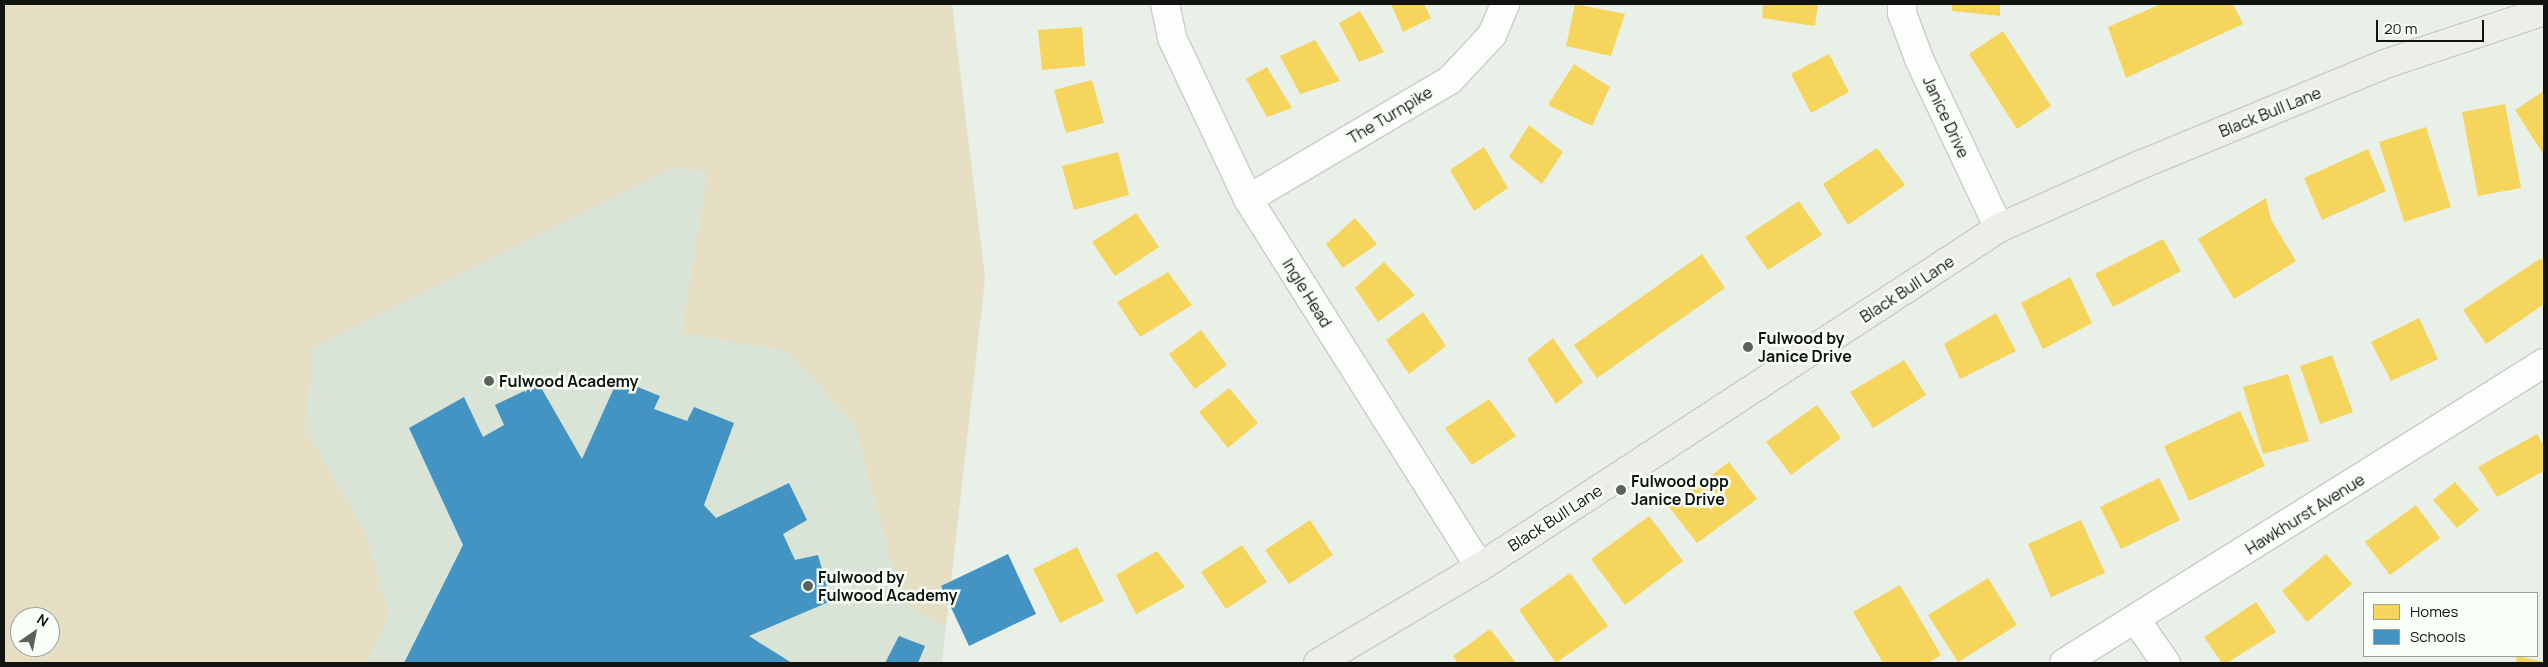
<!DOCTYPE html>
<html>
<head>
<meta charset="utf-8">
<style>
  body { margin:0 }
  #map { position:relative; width:2548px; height:667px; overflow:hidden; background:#e9f0e8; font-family:Manrope,sans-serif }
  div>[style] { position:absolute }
  .built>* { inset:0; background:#d9e4d7 }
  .green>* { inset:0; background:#e5dec2 }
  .homes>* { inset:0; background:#f6d55c }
  .schools>* { inset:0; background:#4393c3 }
  .roads { filter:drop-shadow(1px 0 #c8cdc7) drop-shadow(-1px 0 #c8cdc7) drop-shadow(0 1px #c8cdc7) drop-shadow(0 -1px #c8cdc7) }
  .street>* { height:28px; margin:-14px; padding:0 14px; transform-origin:14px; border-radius:14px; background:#fcfdfc }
  .secondary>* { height:28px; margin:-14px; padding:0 14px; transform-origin:14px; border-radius:14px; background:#edeeea }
  .dots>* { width:14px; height:14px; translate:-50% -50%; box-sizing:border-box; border:2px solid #f7fff6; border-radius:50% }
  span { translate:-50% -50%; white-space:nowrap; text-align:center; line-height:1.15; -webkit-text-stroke:5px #f7fff6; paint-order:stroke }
  .street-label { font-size:16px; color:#10130f }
  .poi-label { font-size:16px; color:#10130f; font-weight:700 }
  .left { translate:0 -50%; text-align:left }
  .frame { position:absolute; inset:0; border:5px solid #10130f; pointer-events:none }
  .legend { position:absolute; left:2363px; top:592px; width:175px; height:65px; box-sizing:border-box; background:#f7fff6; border:1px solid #9ba19a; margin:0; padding:6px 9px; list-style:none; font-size:15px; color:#10130f }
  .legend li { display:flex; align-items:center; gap:10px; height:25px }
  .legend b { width:25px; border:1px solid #9ba19a }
  .north { position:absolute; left:10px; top:607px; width:50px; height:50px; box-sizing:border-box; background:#f7fff6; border:1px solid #9ba19a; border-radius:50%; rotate:33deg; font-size:14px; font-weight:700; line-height:20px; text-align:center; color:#10130f }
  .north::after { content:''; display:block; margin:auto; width:18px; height:22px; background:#5c605b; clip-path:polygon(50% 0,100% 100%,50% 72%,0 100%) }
  .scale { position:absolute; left:2376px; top:20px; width:108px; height:22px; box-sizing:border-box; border:2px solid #10130f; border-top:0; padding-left:6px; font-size:15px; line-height:18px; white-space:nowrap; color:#10130f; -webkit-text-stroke:4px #f7fff6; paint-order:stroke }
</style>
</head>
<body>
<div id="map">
  <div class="built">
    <i style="clip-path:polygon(evenodd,4px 4px,951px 4px,985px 278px,942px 663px,4px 663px,4px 4px,20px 617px,50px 617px,50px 647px,20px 647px,20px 617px)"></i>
  </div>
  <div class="green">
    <i style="clip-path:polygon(evenodd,4px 4px,952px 4px,985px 278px,946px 626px,902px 602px,855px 423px,788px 351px,682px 333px,708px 173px,675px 167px,313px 348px,305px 429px,365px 533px,389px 614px,367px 663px,4px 663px,4px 4px,20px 617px,50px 617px,50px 647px,20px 647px,20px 617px)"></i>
  </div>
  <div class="homes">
    <i style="clip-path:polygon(1391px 4px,1424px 4px,1431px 18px,1403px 32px)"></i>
    <i style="clip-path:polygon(1575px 4px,1625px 14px,1611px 56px,1566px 46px)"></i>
    <i style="clip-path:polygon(1763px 4px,1818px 4px,1815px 26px,1762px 18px)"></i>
    <i style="clip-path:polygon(1952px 4px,2000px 4px,2000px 16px,1952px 11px)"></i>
    <i style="clip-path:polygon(2161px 4px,2233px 4px,2243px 24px,2126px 78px,2108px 27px)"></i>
    <i style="clip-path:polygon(1360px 11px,1384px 52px,1359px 62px,1339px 23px)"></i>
    <i style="clip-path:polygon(1082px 27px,1085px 66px,1042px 70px,1038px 30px)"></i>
    <i style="clip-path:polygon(2003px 31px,2051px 106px,2017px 129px,1969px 54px)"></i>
    <i style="clip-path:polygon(1315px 40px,1340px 81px,1300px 94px,1280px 56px)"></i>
    <i style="clip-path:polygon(1829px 54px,1849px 92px,1811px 113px,1791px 74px)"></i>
    <i style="clip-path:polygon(1574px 64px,1610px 87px,1592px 126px,1548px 105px)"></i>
    <i style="clip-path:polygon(1267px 67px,1292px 108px,1267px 117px,1246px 79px)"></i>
    <i style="clip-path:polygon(1092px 80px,1104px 123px,1066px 133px,1054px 90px)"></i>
    <i style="clip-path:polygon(2544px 91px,2544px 155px,2515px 110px)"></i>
    <i style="clip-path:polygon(2505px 104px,2521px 188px,2478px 196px,2462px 112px)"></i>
    <i style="clip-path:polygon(1529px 125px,1563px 152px,1542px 184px,1509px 157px)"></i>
    <i style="clip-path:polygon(2426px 127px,2451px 207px,2404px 222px,2379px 142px)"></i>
    <i style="clip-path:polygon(1484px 147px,1508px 188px,1474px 211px,1450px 170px)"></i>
    <i style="clip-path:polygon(1877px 148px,1905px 185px,1848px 225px,1823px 184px)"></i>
    <i style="clip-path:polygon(2368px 149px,2386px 191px,2322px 220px,2304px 178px)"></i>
    <i style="clip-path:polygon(1118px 152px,1129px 195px,1074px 210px,1062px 166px)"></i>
    <i style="clip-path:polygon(2266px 198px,2271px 220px,2296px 261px,2234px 299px,2198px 239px)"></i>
    <i style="clip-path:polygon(1799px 201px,1822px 235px,1768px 270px,1745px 237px)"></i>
    <i style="clip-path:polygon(1136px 213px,1159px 247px,1115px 276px,1092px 242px)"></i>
    <i style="clip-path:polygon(1355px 218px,1377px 244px,1343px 268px,1326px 244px)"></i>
    <i style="clip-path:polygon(2163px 239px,2181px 271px,2113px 307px,2095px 274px)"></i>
    <i style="clip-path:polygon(1702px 254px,1725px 288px,1597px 378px,1574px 345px)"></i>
    <i style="clip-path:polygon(2541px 258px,2544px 263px,2544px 304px,2486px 344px,2463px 310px)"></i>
    <i style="clip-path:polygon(1384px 262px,1415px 295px,1378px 322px,1355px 288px)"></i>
    <i style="clip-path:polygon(1168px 272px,1192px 305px,1140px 337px,1117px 302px)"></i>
    <i style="clip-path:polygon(2070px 277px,2092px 323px,2043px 349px,2021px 303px)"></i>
    <i style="clip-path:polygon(1423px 312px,1446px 346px,1409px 374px,1386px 340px)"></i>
    <i style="clip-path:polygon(1996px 313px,2016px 351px,1960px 379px,1944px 344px)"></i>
    <i style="clip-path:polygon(2419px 318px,2438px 359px,2391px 381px,2371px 342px)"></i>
    <i style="clip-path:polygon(1201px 330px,1227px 365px,1195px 389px,1169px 354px)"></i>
    <i style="clip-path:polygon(1553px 338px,1583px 382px,1556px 404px,1527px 359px)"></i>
    <i style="clip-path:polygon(2332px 355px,2353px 412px,2320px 424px,2300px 366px)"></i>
    <i style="clip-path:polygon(1904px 360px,1926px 395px,1873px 428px,1850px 392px)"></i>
    <i style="clip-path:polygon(2288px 374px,2309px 441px,2263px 454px,2243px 387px)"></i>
    <i style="clip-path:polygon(1229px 388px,1258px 423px,1228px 448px,1199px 412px)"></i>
    <i style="clip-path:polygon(1489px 399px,1516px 436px,1472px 465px,1445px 428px)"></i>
    <i style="clip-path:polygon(1817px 405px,1841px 438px,1791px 475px,1766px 442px)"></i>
    <i style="clip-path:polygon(2240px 411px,2265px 466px,2189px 501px,2164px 446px)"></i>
    <i style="clip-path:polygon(2537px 434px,2544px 446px,2544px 471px,2497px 497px,2478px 467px)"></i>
    <i style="clip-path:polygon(1729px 462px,1757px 499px,1697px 543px,1669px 507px)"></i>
    <i style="clip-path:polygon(2159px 478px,2180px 520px,2121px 549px,2100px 507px)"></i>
    <i style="clip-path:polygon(2455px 482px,2479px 510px,2457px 528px,2433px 500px)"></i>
    <i style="clip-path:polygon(2416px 505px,2440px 538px,2390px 575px,2365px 542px)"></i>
    <i style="clip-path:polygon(1649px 516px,1683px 561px,1625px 605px,1591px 559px)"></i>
    <i style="clip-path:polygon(1310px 520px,1333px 555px,1289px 584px,1265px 550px)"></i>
    <i style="clip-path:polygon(2081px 520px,2105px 573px,2051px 597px,2028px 544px)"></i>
    <i style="clip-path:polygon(1242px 545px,1267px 582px,1226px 609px,1201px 572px)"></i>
    <i style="clip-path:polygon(1077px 547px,1104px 601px,1060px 623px,1033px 569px)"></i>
    <i style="clip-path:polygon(1157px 551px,1185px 587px,1136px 614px,1116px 575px)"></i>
    <i style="clip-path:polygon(2326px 554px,2352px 584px,2307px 622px,2282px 591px)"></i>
    <i style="clip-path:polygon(1570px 573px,1608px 626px,1556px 663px,1519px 610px)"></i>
    <i style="clip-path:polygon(1988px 578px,2017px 625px,1958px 662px,1928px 615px)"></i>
    <i style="clip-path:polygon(1900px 585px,1941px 655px,1928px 663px,1883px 663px,1853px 612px)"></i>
    <i style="clip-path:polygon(2256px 602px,2276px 632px,2227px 663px,2222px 663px,2204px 637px)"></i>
    <i style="clip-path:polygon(1490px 629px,1516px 663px,1458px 663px,1453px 656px)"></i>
    <i style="clip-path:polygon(2517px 656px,2544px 662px,2544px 663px,2516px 663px)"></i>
  </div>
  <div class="schools">
    <i style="clip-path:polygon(618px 379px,660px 396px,654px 409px,687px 421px,694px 407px,734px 423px,704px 505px,716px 518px,789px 483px,807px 520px,783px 534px,795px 560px,818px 555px,831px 601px,749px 636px,792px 663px,404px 663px,463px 545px,409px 428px,464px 397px,483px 437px,504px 425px,495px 405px,539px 384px,582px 459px)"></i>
    <i style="clip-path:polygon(1008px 554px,1036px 614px,969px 646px,941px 586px)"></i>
    <i style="clip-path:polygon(899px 636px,925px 646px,918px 663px,885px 663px)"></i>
  </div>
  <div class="roads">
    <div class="street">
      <i style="left:1165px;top:4px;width:35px;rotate:78deg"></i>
      <i style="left:1172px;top:38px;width:178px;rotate:64.7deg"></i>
      <i style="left:1248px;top:199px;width:435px;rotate:57.8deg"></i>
      <i style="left:1902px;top:4px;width:9px;rotate:90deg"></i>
      <i style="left:1902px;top:13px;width:49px;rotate:69.7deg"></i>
      <i style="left:1919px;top:59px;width:187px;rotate:64.7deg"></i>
      <i style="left:1248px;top:199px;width:234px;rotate:-30.5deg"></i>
      <i style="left:1450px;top:80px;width:62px;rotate:-47deg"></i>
      <i style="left:1492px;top:35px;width:34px;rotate:-67deg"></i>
      <i style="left:2136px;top:620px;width:52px;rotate:55.1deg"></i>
      <i style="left:2064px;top:663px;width:566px;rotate:-32.01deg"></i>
    </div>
    <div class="secondary">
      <i style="left:1318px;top:663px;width:188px;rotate:-30.7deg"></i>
      <i style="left:1480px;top:567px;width:620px;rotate:-33.15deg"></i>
      <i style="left:1999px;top:228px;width:154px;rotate:-24.1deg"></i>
      <i style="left:2140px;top:165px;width:265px;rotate:-22.4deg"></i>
      <i style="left:2385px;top:64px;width:168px;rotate:-18.4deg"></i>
    </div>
  </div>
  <div class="dots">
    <i style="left:1748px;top:347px;background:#5c605b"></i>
    <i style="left:489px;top:381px;background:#5c605b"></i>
    <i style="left:1621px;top:490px;background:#5c605b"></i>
    <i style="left:808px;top:586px;background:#5c605b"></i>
  </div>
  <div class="street-label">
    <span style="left:2270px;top:112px;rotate:-22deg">Black Bull Lane</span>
    <span style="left:1390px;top:115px;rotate:-31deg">The Turnpike</span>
    <span style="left:1946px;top:117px;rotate:65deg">Janice Drive</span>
    <span style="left:1907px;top:289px;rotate:-33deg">Black Bull Lane</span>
    <span style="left:1307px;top:293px;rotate:58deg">Ingle Head</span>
    <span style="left:2305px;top:514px;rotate:-32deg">Hawkhurst Avenue</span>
    <span style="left:1555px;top:518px;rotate:-33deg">Black Bull Lane</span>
  </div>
  <div class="poi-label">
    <span class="left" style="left:1758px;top:347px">Fulwood by<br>Janice Drive</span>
    <span class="left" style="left:499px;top:381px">Fulwood Academy</span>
    <span class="left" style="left:1631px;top:490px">Fulwood opp<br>Janice Drive</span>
    <span class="left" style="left:818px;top:586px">Fulwood by<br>Fulwood Academy</span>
  </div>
  <div class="frame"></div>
  <ul class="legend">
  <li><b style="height:14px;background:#f6d55c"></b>Homes</li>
  <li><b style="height:14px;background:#4393c3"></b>Schools</li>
  </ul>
  <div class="north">N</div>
  <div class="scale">20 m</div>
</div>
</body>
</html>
